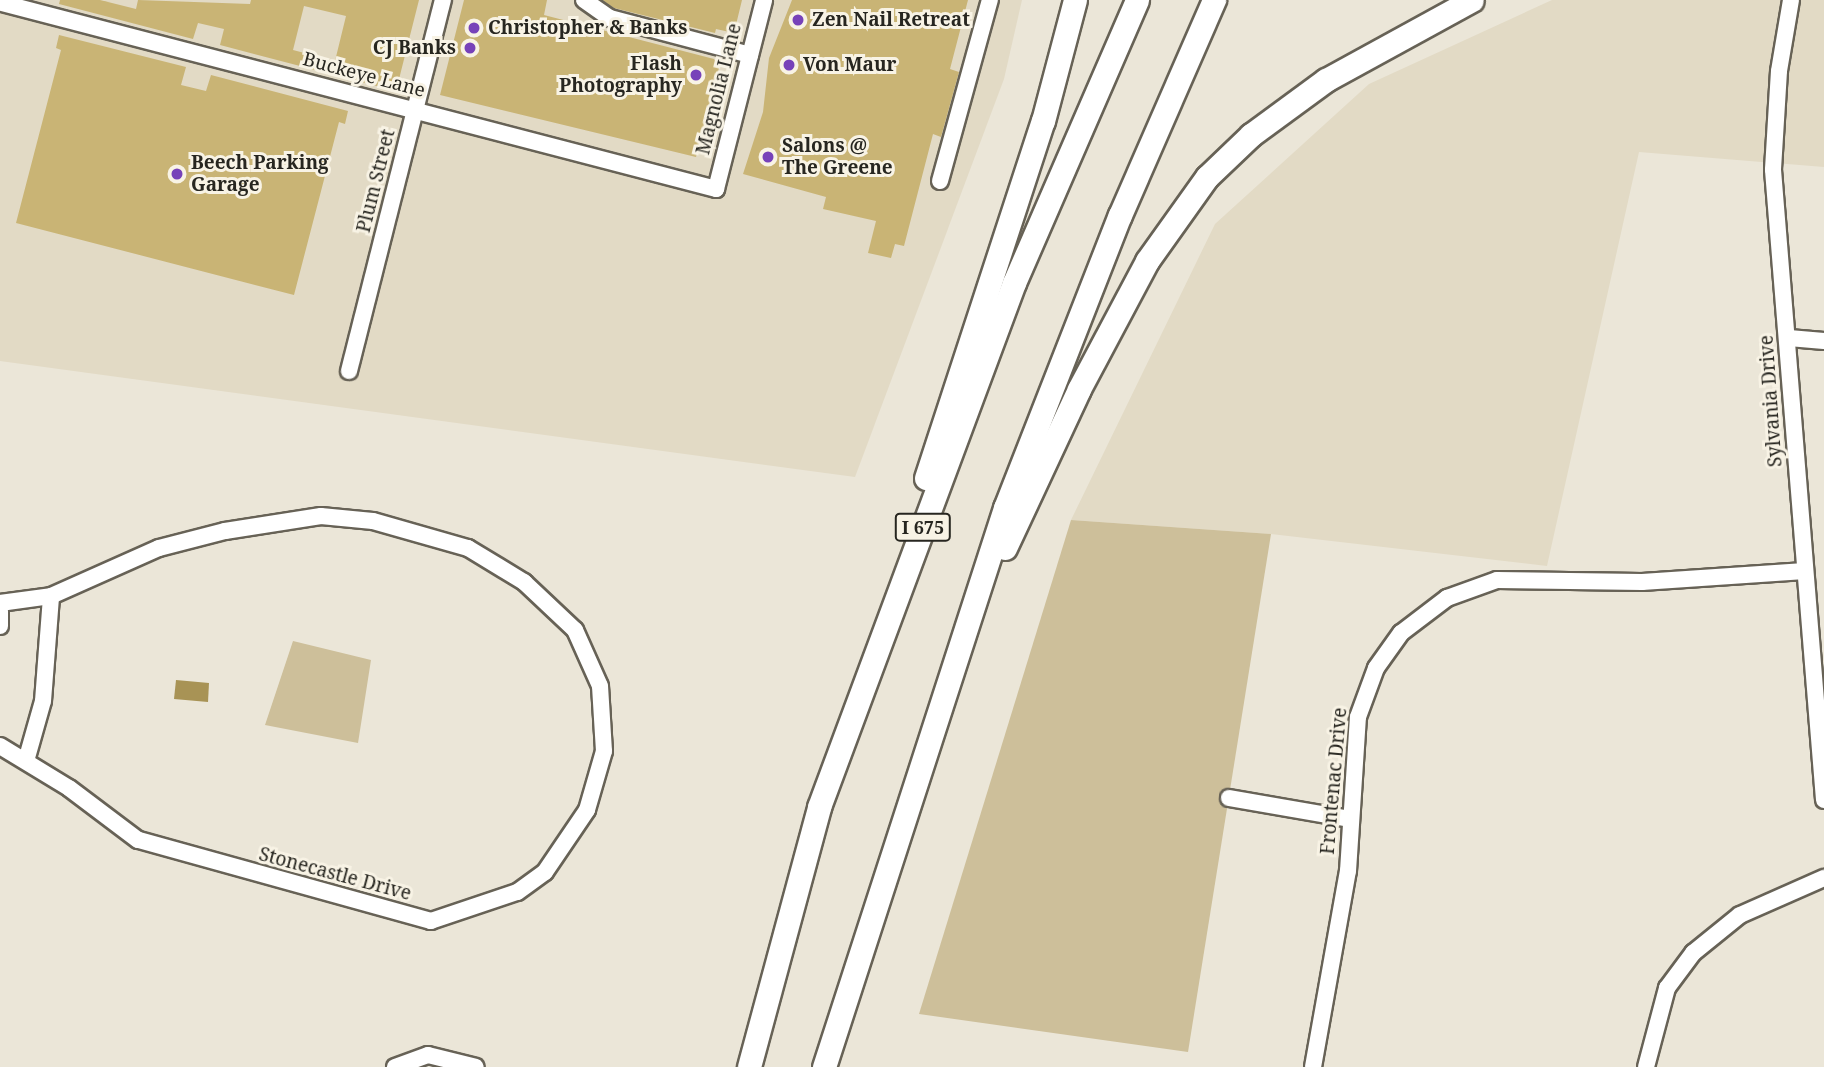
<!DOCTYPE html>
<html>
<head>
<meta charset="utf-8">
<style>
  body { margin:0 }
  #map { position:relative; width:1824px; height:1067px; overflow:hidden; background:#ebe6d8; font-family:"Noto Serif",serif }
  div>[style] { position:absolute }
  .built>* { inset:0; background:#e2dac5 }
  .green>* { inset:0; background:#cdbf9a }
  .water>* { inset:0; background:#a89355 }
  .building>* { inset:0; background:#c9b475 }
  .roads { filter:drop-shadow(2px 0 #676256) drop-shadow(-2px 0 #676256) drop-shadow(0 2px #676256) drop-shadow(0 -2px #676256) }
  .minor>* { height:16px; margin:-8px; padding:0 8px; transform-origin:8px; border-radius:8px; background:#fff }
  .highway>* { height:23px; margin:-11.5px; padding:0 11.5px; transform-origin:11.5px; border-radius:11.5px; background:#fff }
  .dots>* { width:19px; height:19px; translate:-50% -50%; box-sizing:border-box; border:4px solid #f8f3e5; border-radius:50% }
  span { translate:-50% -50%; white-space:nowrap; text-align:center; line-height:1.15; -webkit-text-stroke:6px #f8f3e5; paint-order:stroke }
  .shield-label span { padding:2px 5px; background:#f8f3e5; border:2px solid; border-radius:5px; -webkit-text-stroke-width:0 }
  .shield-label { font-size:18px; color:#272620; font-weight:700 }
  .poi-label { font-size:19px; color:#272620; font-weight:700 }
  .left { translate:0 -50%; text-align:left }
  .right { translate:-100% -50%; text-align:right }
  .street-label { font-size:19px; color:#272620 }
</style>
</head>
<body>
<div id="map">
  <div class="built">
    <i style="clip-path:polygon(0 0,1022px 0,1004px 79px,855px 477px,0 361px)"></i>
    <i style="clip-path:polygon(1552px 0,1824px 0,1824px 167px,1639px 152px,1547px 566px,1271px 534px,1071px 520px,1215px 224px,1369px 84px)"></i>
  </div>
  <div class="green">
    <i style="clip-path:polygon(1071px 520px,1271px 534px,1188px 1052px,919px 1014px)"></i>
    <i style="clip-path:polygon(293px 641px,371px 660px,358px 743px,265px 725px)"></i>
  </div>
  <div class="water">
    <i style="clip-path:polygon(176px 680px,209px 683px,208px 702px,174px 699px)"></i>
  </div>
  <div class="building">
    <i style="clip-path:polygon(evenodd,60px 0,100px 0,136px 9px,138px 0,250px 4px,251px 0,419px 0,396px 91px,220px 45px,224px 29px,198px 23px,193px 39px,59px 4px,60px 0,304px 6px,346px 16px,335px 61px,293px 50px,304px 6px)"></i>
    <i style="clip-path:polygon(464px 0,547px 0,544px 15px,714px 59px,719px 68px,696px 157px,440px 95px)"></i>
    <i style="clip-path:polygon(602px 0,742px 0,734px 33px,716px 29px,715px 33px,614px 8px)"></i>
    <i style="clip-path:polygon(792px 0,968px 0,950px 69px,959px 72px,941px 137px,933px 134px,904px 246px,895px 244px,891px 258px,868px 253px,876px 221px,823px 209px,826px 197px,743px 174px,763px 112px,769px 58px)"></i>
    <i style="clip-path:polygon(59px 35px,186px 67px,181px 85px,206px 91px,211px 75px,348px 111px,345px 124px,339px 122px,294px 295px,16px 223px,61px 50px,56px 48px)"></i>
  </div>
  <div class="roads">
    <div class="minor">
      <i style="left:584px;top:0;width:32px;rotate:35deg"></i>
      <i style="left:610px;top:18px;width:145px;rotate:14.8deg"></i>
      <i style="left:1791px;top:0;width:72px;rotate:99.6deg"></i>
      <i style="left:1779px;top:71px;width:99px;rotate:93.5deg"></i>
      <i style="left:1773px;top:170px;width:632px;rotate:85.37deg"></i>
      <i style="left:2px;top:3px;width:738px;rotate:14.6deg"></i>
      <i style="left:716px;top:189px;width:195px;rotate:-75.7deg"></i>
      <i style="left:940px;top:181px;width:188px;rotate:-74.6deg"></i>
      <i style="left:1789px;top:338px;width:35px;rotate:5deg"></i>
      <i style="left:349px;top:371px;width:383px;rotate:-75.8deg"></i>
      <i style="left:0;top:603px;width:51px;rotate:-7.8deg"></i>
      <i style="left:51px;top:596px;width:118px;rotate:-24deg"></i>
      <i style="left:159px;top:548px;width:68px;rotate:-14.4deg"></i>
      <i style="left:225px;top:531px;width:97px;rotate:-8.9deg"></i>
      <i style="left:321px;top:516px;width:52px;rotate:5.5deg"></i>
      <i style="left:373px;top:521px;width:99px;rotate:15.9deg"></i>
      <i style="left:468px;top:548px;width:66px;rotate:31.3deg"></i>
      <i style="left:524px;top:582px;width:70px;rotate:43.3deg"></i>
      <i style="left:575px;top:630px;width:61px;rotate:65.9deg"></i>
      <i style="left:600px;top:686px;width:65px;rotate:86.5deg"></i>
      <i style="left:604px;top:751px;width:61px;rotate:106.1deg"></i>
      <i style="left:587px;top:810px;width:75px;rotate:124.1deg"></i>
      <i style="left:545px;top:872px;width:34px;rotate:144deg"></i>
      <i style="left:517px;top:892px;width:91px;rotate:161.4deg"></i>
      <i style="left:431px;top:921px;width:304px;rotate:-164.5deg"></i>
      <i style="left:138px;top:840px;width:86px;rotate:-143deg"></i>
      <i style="left:69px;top:788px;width:81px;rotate:-148.7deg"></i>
      <i style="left:0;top:611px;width:15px;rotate:90deg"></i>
      <i style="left:26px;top:761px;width:62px;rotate:-74.2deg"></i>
      <i style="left:43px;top:701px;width:105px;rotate:-85.6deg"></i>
      <i style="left:1229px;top:798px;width:123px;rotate:9.8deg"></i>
      <i style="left:395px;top:1067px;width:35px;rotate:-20deg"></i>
      <i style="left:428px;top:1055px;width:49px;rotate:14deg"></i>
      <i style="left:1313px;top:1067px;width:199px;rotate:-79.9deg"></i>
      <i style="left:1348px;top:871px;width:154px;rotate:-86.3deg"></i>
      <i style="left:1358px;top:717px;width:52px;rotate:-69.8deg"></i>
      <i style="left:1376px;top:668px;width:43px;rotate:-54.5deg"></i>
      <i style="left:1401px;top:633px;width:58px;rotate:-37.3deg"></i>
      <i style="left:1447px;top:598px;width:53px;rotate:-19.8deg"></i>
      <i style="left:1497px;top:580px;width:145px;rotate:0.8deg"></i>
      <i style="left:1642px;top:582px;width:163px;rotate:-3.9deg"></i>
      <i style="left:1646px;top:1067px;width:82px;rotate:-75.1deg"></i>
      <i style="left:1667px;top:988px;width:44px;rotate:-53.4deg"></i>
      <i style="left:1693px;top:953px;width:60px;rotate:-39deg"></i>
      <i style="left:1740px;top:915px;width:92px;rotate:-23.8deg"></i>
    </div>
    <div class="highway">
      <i style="left:926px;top:478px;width:376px;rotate:-71.9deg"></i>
      <i style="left:1043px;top:121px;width:125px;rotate:-75.2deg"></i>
      <i style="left:1005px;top:548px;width:175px;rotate:-65deg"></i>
      <i style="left:1079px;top:389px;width:145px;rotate:-62deg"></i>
      <i style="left:1147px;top:261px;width:103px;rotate:-54.5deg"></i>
      <i style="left:1207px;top:177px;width:61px;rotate:-43.7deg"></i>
      <i style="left:1251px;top:135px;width:93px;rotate:-36.3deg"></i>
      <i style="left:1326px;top:80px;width:166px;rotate:-28.7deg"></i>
      <i style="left:749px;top:1067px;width:269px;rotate:-74.9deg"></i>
      <i style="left:819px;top:807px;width:559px;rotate:-69.59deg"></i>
      <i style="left:1014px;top:283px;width:309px;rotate:-66.5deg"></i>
      <i style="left:824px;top:1067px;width:588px;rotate:-72.06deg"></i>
      <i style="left:1005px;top:508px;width:315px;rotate:-68.6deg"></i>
      <i style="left:1120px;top:215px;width:235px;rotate:-66.4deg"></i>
    </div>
  </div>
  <div class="dots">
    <i style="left:798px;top:20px;background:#7742b9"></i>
    <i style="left:474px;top:28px;background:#7742b9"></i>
    <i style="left:470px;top:48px;background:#7742b9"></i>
    <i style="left:789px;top:65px;background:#7742b9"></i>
    <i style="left:696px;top:75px;background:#7742b9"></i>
    <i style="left:768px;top:157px;background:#7742b9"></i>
    <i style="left:177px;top:174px;background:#7742b9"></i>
  </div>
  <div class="shield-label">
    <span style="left:923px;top:527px">I 675</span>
  </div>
  <div class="poi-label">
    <span class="left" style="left:812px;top:20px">Zen Nail Retreat</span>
    <span class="left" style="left:488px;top:28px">Christopher &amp; Banks</span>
    <span class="right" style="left:456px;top:48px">CJ Banks</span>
    <span class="right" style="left:682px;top:75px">Flash<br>Photography</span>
    <span class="left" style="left:803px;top:65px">Von Maur</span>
    <span class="left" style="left:782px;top:157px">Salons @<br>The Greene</span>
    <span class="left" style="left:191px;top:174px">Beech Parking<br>Garage</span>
  </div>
  <div class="street-label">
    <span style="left:364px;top:75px;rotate:15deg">Buckeye Lane</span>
    <span style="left:719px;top:89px;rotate:-76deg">Magnolia Lane</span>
    <span style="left:376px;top:181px;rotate:-76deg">Plum Street</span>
    <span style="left:1771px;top:401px;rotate:-94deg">Sylvania Drive</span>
    <span style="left:1334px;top:781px;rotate:-85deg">Frontenac Drive</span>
    <span style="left:335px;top:874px;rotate:15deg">Stonecastle Drive</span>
  </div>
</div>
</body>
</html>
